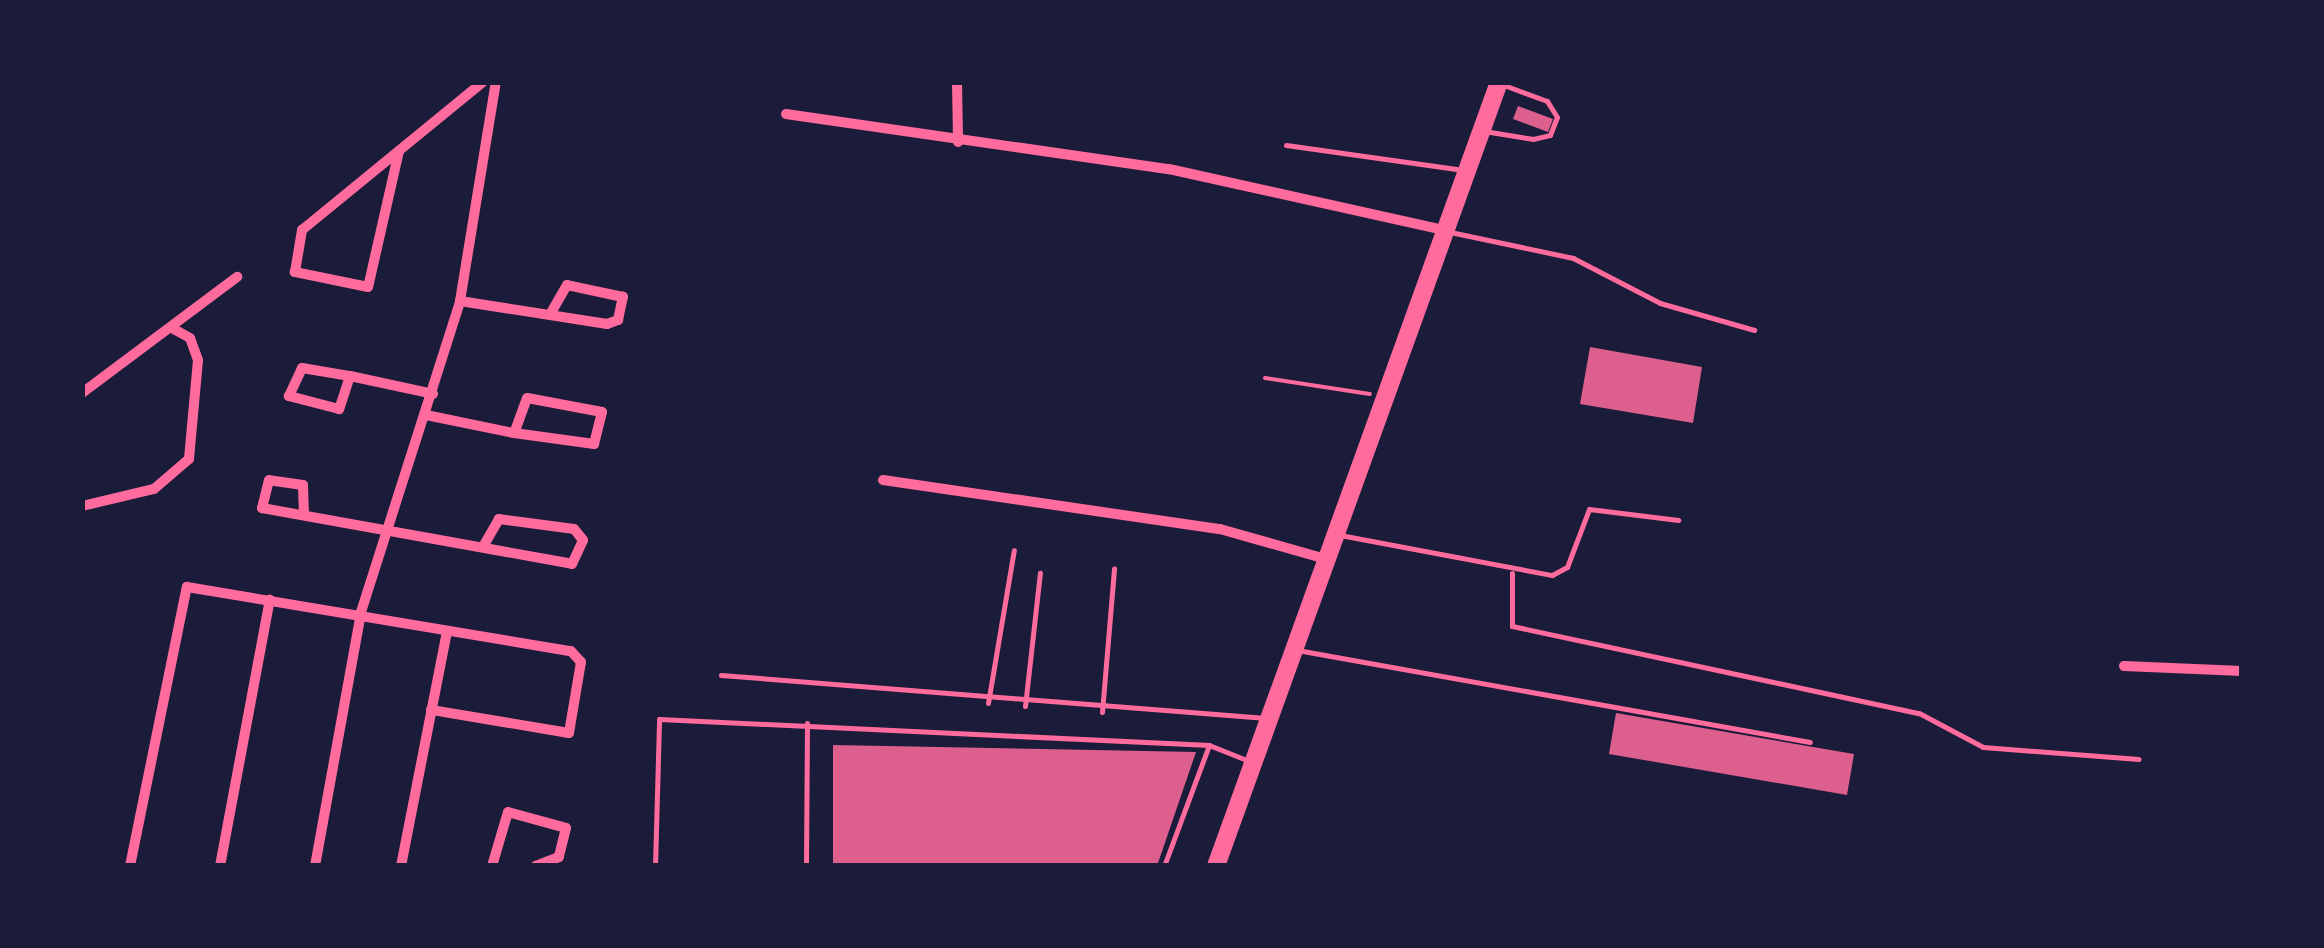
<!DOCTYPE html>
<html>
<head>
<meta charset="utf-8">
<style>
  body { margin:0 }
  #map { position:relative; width:2324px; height:948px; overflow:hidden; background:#1b1b3a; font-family:Barlow,sans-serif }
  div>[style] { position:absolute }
  .building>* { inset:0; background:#dd5f8e }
  .path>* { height:4px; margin:-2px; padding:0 2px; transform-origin:2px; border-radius:2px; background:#ff6b9d }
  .service>* { height:5px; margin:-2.5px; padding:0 2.5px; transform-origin:2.5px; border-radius:2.5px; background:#ff6b9d }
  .minor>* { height:10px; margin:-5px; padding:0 5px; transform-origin:5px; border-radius:5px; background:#ff6b9d }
  .primary>* { height:18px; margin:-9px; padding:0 9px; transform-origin:9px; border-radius:9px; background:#ff6b9d }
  span { translate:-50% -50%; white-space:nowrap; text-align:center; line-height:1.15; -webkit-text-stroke:9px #1b1b3a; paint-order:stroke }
  .frame { position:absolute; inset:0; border:85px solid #1b1b3a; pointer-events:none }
</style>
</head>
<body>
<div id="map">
  <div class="building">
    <i style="clip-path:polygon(1518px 106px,1553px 119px,1548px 132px,1513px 119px)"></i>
    <i style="clip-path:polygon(1590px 347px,1702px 367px,1693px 423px,1580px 404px)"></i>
    <i style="clip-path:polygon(1616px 713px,1854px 754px,1847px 795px,1609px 754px)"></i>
    <i style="clip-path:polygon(833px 745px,1196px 752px,1157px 866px,833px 866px)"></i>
  </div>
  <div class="path">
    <i style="left:1265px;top:378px;width:106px;rotate:8.7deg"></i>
  </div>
  <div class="service">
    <i style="left:1484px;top:131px;width:50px;rotate:9.3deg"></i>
    <i style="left:1533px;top:139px;width:17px;rotate:-13deg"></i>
    <i style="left:1550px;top:135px;width:19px;rotate:-69deg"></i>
    <i style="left:1557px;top:117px;width:19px;rotate:-122deg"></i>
    <i style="left:1547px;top:101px;width:49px;rotate:-159.7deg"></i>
    <i style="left:1286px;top:145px;width:181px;rotate:8deg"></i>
    <i style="left:1450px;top:232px;width:126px;rotate:11.9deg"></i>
    <i style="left:1573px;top:258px;width:98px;rotate:27.3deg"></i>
    <i style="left:1660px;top:303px;width:98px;rotate:16deg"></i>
    <i style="left:1340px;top:535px;width:216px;rotate:10.7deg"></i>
    <i style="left:1552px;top:575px;width:17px;rotate:-28deg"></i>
    <i style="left:1567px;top:567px;width:62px;rotate:-69.2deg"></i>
    <i style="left:1589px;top:509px;width:90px;rotate:7deg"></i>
    <i style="left:1512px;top:573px;width:53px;rotate:90deg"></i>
    <i style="left:1512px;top:626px;width:416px;rotate:12.1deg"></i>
    <i style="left:1919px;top:713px;width:72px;rotate:28deg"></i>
    <i style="left:1983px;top:747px;width:156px;rotate:4.4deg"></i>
    <i style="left:1297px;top:650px;width:521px;rotate:10.17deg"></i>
    <i style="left:721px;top:675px;width:547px;rotate:4.51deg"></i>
    <i style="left:988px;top:703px;width:155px;rotate:-80.4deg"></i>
    <i style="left:1025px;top:706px;width:134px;rotate:-83.6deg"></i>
    <i style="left:1102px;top:712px;width:144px;rotate:-85.2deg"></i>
    <i style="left:655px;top:866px;width:147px;rotate:-88.4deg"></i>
    <i style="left:659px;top:719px;width:551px;rotate:2.71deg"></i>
    <i style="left:806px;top:866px;width:143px;rotate:-89.6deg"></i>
    <i style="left:1164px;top:866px;width:129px;rotate:-69.6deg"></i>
    <i style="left:1209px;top:745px;width:43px;rotate:21.8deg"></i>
  </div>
  <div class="minor">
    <i style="left:957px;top:82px;width:60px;rotate:89deg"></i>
    <i style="left:786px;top:114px;width:387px;rotate:8.2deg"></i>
    <i style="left:1169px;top:169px;width:282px;rotate:12.5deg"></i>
    <i style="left:399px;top:151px;width:139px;rotate:102.8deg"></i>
    <i style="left:368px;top:287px;width:75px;rotate:-168.4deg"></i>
    <i style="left:295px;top:272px;width:43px;rotate:-80.5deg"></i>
    <i style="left:302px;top:230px;width:234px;rotate:-39.3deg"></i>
    <i style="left:460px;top:301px;width:149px;rotate:8.9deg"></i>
    <i style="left:607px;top:324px;width:12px;rotate:-20deg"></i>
    <i style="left:618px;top:320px;width:24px;rotate:-78deg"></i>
    <i style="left:623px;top:297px;width:57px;rotate:-167.9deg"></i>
    <i style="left:567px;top:285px;width:34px;rotate:120deg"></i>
    <i style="left:350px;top:376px;width:35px;rotate:108deg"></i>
    <i style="left:339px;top:409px;width:52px;rotate:-165.4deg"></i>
    <i style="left:289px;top:396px;width:31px;rotate:-65deg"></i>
    <i style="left:302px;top:368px;width:49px;rotate:9.5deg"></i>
    <i style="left:350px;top:376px;width:85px;rotate:12.2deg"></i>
    <i style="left:82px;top:393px;width:194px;rotate:-36.8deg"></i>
    <i style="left:426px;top:415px;width:90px;rotate:11.6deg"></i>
    <i style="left:514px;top:433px;width:81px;rotate:7.8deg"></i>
    <i style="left:594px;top:444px;width:33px;rotate:-76deg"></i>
    <i style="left:602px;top:412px;width:76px;rotate:-169.4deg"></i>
    <i style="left:527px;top:398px;width:37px;rotate:110deg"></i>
    <i style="left:883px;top:480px;width:341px;rotate:8.3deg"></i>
    <i style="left:1220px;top:529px;width:110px;rotate:15.8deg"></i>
    <i style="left:82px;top:506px;width:74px;rotate:-13.3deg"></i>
    <i style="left:154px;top:489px;width:46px;rotate:-40.6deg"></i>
    <i style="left:189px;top:459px;width:99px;rotate:-84.8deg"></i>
    <i style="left:198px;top:360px;width:23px;rotate:-110deg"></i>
    <i style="left:190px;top:338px;width:21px;rotate:-151deg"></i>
    <i style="left:304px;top:515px;width:30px;rotate:-92deg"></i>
    <i style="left:303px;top:485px;width:34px;rotate:-172deg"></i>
    <i style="left:269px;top:480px;width:29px;rotate:104deg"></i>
    <i style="left:262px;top:508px;width:315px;rotate:10.2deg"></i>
    <i style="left:572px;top:564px;width:26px;rotate:-65deg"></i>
    <i style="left:583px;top:540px;width:14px;rotate:-129deg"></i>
    <i style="left:574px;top:529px;width:76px;rotate:-172.4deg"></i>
    <i style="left:499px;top:519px;width:32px;rotate:120deg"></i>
    <i style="left:2124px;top:666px;width:118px;rotate:2.4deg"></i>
    <i style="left:130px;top:866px;width:285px;rotate:-78.5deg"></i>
    <i style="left:187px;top:587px;width:389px;rotate:9.5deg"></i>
    <i style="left:571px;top:651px;width:15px;rotate:48deg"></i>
    <i style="left:581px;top:662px;width:72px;rotate:99.6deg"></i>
    <i style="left:569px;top:733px;width:140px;rotate:-170.5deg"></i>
    <i style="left:220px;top:866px;width:271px;rotate:-79.4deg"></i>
    <i style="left:315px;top:866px;width:258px;rotate:-79.7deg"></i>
    <i style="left:361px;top:612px;width:326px;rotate:-72.3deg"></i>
    <i style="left:460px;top:301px;width:222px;rotate:-80.7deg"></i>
    <i style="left:401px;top:866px;width:239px;rotate:-78.9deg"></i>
    <i style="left:492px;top:866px;width:56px;rotate:-73.5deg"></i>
    <i style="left:508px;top:812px;width:60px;rotate:15.4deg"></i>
    <i style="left:566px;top:828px;width:30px;rotate:104deg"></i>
    <i style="left:559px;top:857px;width:25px;rotate:159deg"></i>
  </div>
  <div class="primary">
    <i style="left:1216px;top:866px;width:834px;rotate:-70.15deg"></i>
  </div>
  <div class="frame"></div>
</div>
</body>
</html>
